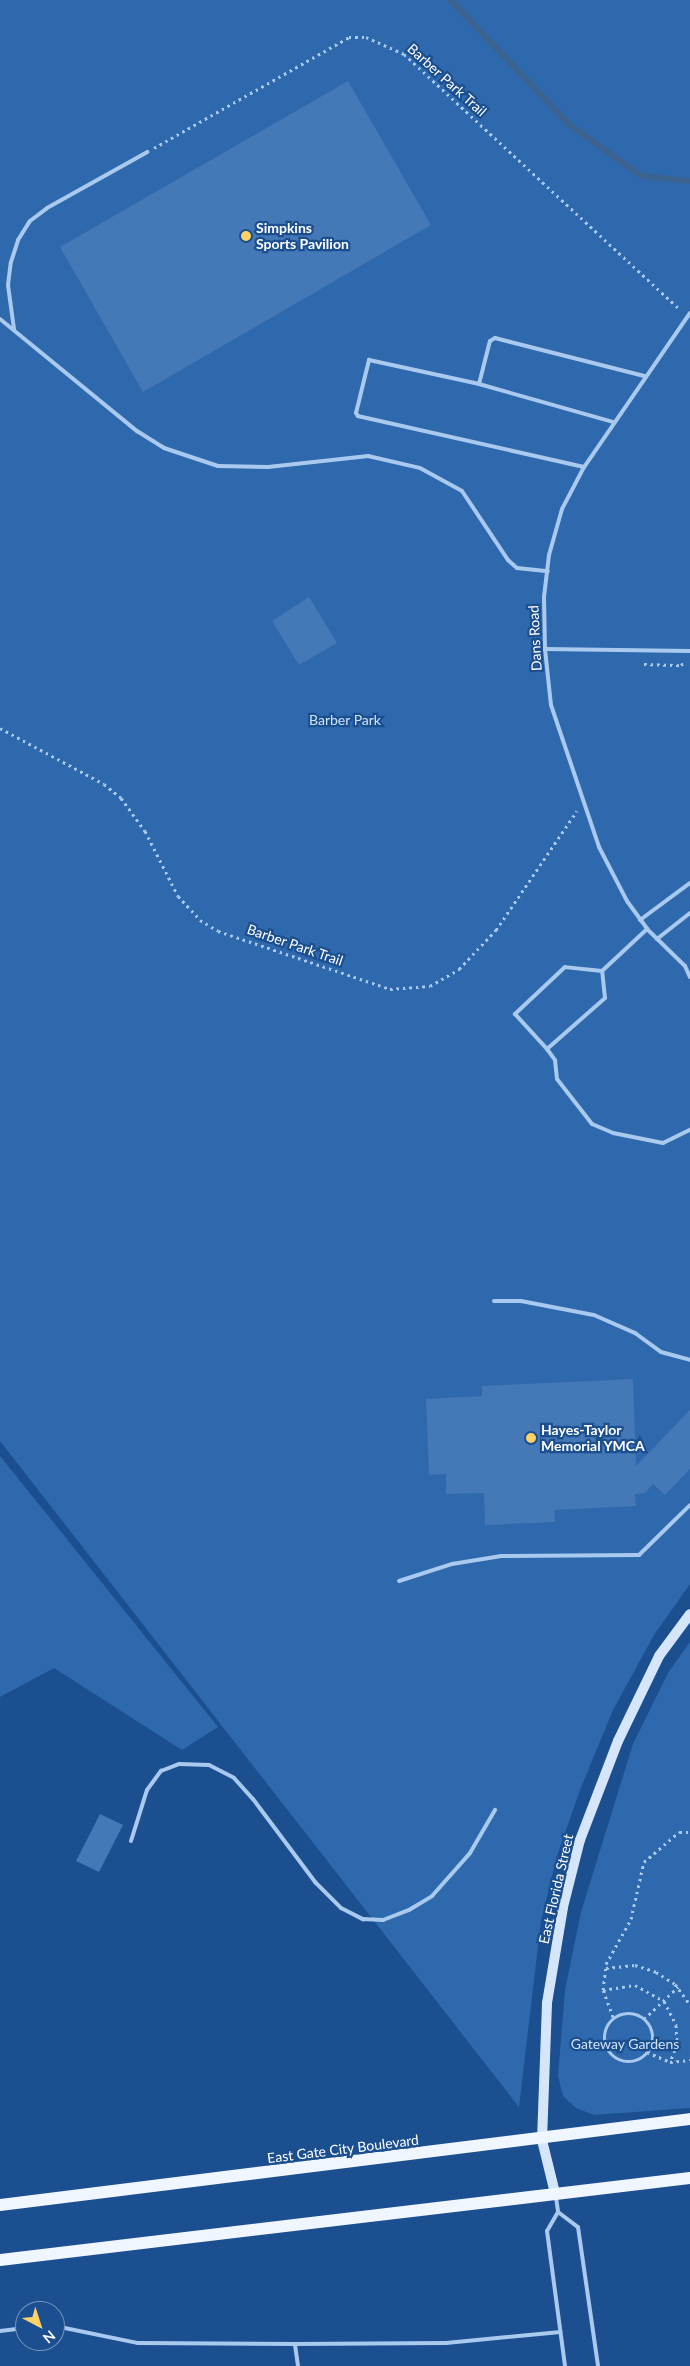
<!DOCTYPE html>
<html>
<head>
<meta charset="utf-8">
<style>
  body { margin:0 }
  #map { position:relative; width:690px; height:2366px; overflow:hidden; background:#1b4f8f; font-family:Lato,sans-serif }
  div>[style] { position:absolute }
  .green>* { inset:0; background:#2e69ad }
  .stream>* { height:5.5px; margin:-2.75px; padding:0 2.75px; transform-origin:2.75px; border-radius:2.75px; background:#3c6290 }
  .building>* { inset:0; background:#4478b7 }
  .path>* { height:3px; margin-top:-1.5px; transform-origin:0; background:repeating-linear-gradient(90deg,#a9c9ee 0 2.5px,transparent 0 6.5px) }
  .path>.ring { margin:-1.5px; padding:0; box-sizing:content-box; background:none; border:3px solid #a9c9ee; border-radius:50% }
  .lane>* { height:4px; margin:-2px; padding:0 2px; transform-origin:2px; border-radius:2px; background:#a9c9ee }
  .secondary>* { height:10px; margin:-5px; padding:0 5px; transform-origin:5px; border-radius:5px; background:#d6e6fa }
  .primary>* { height:12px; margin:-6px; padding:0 6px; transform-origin:6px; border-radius:6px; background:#f0f6ff }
  .dots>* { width:14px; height:14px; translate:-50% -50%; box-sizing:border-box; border:2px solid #1b4f8f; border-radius:50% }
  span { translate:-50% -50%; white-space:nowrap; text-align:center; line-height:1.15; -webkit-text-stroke:4.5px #1b4f8f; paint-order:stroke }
  .street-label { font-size:14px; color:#fff }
  .poi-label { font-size:14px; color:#fff; font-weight:700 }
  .left { translate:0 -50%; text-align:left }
  .park-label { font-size:14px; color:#cfe3fa }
  .north { position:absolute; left:15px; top:2301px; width:50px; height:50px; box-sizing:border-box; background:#1b4f8f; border:1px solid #7695bc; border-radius:50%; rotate:140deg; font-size:14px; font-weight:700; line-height:20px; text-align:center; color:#fff }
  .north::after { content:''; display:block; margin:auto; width:18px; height:22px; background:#ffd166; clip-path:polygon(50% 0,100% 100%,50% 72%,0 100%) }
</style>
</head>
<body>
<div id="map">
  <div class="green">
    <i style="clip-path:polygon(0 0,690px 0,690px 1584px,654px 1635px,613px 1710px,580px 1790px,557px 1856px,541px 1921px,519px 2107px,0 1441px)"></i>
    <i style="clip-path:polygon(0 1456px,218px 1727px,182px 1750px,54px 1668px,0 1697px)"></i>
    <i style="clip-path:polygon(690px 1642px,690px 2108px,594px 2115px,576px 2108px,563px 2096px,558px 2076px,565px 1990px,581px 1912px,633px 1744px,668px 1673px)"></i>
  </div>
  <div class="stream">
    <i style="left:451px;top:0;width:173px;rotate:46.4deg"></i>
    <i style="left:570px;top:125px;width:88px;rotate:35.3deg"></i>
    <i style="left:642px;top:176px;width:48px;rotate:5.9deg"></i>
  </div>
  <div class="building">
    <i style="clip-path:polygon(348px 81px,431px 225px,143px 392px,60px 247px)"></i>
    <i style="clip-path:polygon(309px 597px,337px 643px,299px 665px,272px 621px)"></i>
    <i style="clip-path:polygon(633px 1379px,636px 1466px,690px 1410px,690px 1469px,665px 1495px,653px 1484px,645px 1493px,635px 1494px,636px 1506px,554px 1510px,555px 1522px,485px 1525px,484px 1493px,446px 1494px,446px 1474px,429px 1475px,426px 1399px,482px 1396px,482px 1386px)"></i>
    <i style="clip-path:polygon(100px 1814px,123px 1825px,99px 1872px,76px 1861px)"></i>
  </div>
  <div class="path">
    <i style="left:154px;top:148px;width:224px;rotate:-29.6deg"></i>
    <i style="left:349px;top:37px;width:17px"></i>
    <i style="left:366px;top:37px;width:42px;rotate:24.1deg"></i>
    <i style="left:404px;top:54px;width:376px;rotate:42.8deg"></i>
    <i style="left:644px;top:664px;width:37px;rotate:2deg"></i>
    <i style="left:681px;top:665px;width:5px;rotate:-37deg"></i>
    <i style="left:0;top:728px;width:118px;rotate:28.3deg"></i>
    <i style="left:104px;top:784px;width:22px;rotate:39deg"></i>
    <i style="left:121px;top:798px;width:41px;rotate:54deg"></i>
    <i style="left:145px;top:831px;width:73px;rotate:63.1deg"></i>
    <i style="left:178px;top:896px;width:33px;rotate:47deg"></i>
    <i style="left:200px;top:920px;width:21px;rotate:31deg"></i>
    <i style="left:218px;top:931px;width:182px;rotate:18.6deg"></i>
    <i style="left:390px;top:989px;width:40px;rotate:-4.3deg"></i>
    <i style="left:430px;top:986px;width:34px;rotate:-30deg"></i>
    <i style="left:459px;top:969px;width:54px;rotate:-46.5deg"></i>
    <i style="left:496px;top:930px;width:144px;rotate:-55.8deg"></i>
    <i style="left:606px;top:1968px;width:29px;rotate:-6deg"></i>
    <i style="left:635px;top:1965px;width:22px;rotate:18deg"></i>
    <i style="left:656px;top:1972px;width:22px;rotate:32deg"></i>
    <i style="left:675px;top:1984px;width:26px;rotate:54deg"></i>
    <i style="left:603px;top:1990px;width:32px;rotate:-9deg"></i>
    <i style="left:635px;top:1985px;width:33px;rotate:29deg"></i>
    <i style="left:664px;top:2001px;width:27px;rotate:63deg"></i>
    <i style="left:676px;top:2025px;width:19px;rotate:87deg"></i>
    <i style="left:677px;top:2044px;width:19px;rotate:111deg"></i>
    <i class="ring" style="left:604px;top:2013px;width:45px;height:45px"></i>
    <i style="left:613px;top:2017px;width:29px;rotate:-110deg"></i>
    <i style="left:603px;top:1990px;width:26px;rotate:-83deg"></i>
    <i style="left:606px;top:1964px;width:51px;rotate:-60.9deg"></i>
    <i style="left:631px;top:1919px;width:58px;rotate:-77.2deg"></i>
    <i style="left:644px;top:1862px;width:46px;rotate:-40.6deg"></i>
    <i style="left:679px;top:1832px;width:11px"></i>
    <i style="left:644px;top:2019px;width:47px;rotate:-43.3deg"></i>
    <i style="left:647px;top:2052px;width:25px;rotate:23deg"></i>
    <i style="left:670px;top:2062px;width:20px;rotate:-6deg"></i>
  </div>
  <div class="lane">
    <i style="left:690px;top:313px;width:187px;rotate:124.5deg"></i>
    <i style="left:584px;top:467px;width:47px;rotate:117.6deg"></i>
    <i style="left:562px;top:509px;width:48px;rotate:105.8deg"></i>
    <i style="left:549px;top:555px;width:42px;rotate:96.8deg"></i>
    <i style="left:544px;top:597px;width:52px;rotate:88.9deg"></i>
    <i style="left:545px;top:649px;width:56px;rotate:83.9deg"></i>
    <i style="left:551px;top:705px;width:150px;rotate:71.3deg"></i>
    <i style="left:599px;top:847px;width:61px;rotate:62.6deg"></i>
    <i style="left:627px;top:901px;width:34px;rotate:54deg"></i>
    <i style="left:647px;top:929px;width:53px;rotate:44.2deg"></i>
    <i style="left:685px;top:966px;width:12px;rotate:66deg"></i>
    <i style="left:0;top:319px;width:177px;rotate:39.3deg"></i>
    <i style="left:137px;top:431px;width:32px;rotate:32deg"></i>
    <i style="left:164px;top:448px;width:57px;rotate:18.4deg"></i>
    <i style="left:218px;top:466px;width:50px;rotate:1.1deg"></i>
    <i style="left:268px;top:467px;width:101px;rotate:-6.3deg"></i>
    <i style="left:368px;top:456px;width:53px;rotate:13deg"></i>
    <i style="left:420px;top:468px;width:48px;rotate:28.7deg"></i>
    <i style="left:462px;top:491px;width:83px;rotate:56.3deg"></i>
    <i style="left:508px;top:560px;width:12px;rotate:42deg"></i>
    <i style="left:517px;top:568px;width:31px;rotate:6deg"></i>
    <i style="left:14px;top:329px;width:44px;rotate:-97.8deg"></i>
    <i style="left:8px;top:285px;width:23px;rotate:-83deg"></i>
    <i style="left:11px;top:262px;width:23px;rotate:-72deg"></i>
    <i style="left:18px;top:240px;width:22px;rotate:-58deg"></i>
    <i style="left:30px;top:221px;width:21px;rotate:-37deg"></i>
    <i style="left:47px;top:208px;width:115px;rotate:-29.2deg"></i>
    <i style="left:479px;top:384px;width:139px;rotate:15.8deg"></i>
    <i style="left:584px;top:467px;width:232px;rotate:-167.3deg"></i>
    <i style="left:358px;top:416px;width:4px;rotate:-124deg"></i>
    <i style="left:356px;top:413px;width:55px;rotate:-76.2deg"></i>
    <i style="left:369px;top:360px;width:113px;rotate:12.3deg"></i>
    <i style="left:479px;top:384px;width:44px;rotate:-75.7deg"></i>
    <i style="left:490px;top:341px;width:6px;rotate:-31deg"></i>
    <i style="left:495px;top:338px;width:154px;rotate:14.3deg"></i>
    <i style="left:545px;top:649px;width:145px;rotate:0.8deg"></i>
    <i style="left:640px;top:920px;width:62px;rotate:-36.5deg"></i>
    <i style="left:657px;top:939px;width:42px;rotate:-38.2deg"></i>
    <i style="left:602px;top:971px;width:37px;rotate:-174deg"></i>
    <i style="left:565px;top:967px;width:69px;rotate:136.8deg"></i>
    <i style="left:515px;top:1014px;width:47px;rotate:47.6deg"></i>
    <i style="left:547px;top:1049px;width:77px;rotate:-41.3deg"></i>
    <i style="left:605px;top:998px;width:27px;rotate:-96deg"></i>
    <i style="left:602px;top:971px;width:62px;rotate:-43deg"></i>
    <i style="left:547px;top:1049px;width:14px;rotate:54deg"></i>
    <i style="left:555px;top:1060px;width:19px;rotate:84deg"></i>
    <i style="left:557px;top:1079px;width:57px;rotate:52.1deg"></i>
    <i style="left:592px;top:1124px;width:23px;rotate:23deg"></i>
    <i style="left:613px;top:1133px;width:51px;rotate:11.3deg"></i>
    <i style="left:663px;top:1143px;width:30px;rotate:-26deg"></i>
    <i style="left:494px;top:1301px;width:27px"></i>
    <i style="left:521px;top:1301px;width:74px;rotate:10.9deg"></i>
    <i style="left:594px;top:1315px;width:45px;rotate:23.7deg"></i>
    <i style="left:635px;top:1333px;width:32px;rotate:36deg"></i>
    <i style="left:661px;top:1352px;width:30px;rotate:15deg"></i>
    <i style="left:399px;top:1581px;width:56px;rotate:-17.8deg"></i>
    <i style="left:452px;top:1564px;width:50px;rotate:-9.3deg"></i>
    <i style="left:501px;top:1556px;width:138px;rotate:-0.4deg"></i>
    <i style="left:639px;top:1555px;width:71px;rotate:-44.4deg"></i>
    <i style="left:131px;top:1841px;width:53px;rotate:-72.6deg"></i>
    <i style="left:147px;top:1790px;width:24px;rotate:-54deg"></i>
    <i style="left:161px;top:1771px;width:19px;rotate:-21deg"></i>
    <i style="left:179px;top:1764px;width:30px;rotate:2deg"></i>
    <i style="left:209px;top:1765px;width:28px;rotate:27deg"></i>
    <i style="left:234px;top:1778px;width:28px;rotate:48deg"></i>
    <i style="left:253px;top:1799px;width:104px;rotate:53.2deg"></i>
    <i style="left:315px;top:1882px;width:37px;rotate:45deg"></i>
    <i style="left:341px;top:1908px;width:25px;rotate:27deg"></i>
    <i style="left:363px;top:1919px;width:20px;rotate:3deg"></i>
    <i style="left:383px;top:1920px;width:28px;rotate:-21deg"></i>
    <i style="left:409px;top:1910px;width:27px;rotate:-31deg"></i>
    <i style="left:432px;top:1896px;width:57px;rotate:-48.5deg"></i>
    <i style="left:470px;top:1853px;width:50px;rotate:-59.8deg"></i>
    <i style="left:556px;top:2197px;width:15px;rotate:82deg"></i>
    <i style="left:558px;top:2212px;width:22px;rotate:120deg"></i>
    <i style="left:547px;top:2231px;width:136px;rotate:82.4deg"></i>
    <i style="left:558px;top:2212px;width:25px;rotate:37deg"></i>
    <i style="left:578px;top:2227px;width:140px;rotate:81.8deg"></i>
    <i style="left:55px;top:2326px;width:85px;rotate:11.6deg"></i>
    <i style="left:138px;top:2343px;width:157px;rotate:0.4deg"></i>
    <i style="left:0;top:2331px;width:25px;rotate:-7deg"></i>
    <i style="left:298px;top:2366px;width:22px;rotate:-98deg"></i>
    <i style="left:295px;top:2344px;width:151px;rotate:-0.4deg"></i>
    <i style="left:446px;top:2343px;width:115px;rotate:-5.5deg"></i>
  </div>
  <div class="secondary">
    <i style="left:555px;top:2193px;width:55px;rotate:-103.8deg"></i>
    <i style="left:542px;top:2140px;width:137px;rotate:-87.9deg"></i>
    <i style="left:547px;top:2003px;width:97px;rotate:-80.5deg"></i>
    <i style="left:563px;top:1907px;width:69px;rotate:-75.8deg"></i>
    <i style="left:580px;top:1840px;width:106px;rotate:-69deg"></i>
    <i style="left:618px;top:1741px;width:94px;rotate:-64.2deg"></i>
    <i style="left:659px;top:1656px;width:52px;rotate:-53.6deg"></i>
  </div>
  <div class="primary">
    <i style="left:0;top:2205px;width:695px;rotate:-7.1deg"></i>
    <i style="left:0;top:2260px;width:695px;rotate:-6.78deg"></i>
  </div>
  <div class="dots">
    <i style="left:246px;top:236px;background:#ffd166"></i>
    <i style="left:531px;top:1438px;background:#ffd166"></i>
  </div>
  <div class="street-label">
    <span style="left:447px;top:80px;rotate:42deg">Barber Park Trail</span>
    <span style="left:535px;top:638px;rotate:-93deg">Dans Road</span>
    <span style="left:295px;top:945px;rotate:19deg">Barber Park Trail</span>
    <span style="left:556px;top:1889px;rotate:-77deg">East Florida Street</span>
    <span style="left:343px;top:2149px;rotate:-7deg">East Gate City Boulevard</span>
  </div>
  <div class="poi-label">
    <span class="left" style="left:256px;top:236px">Simpkins<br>Sports Pavilion</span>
    <span class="left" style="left:541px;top:1438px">Hayes-Taylor<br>Memorial YMCA</span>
  </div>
  <div class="park-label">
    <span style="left:345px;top:720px">Barber Park</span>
    <span style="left:625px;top:2044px">Gateway Gardens</span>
  </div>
  <div class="north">N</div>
</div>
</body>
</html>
